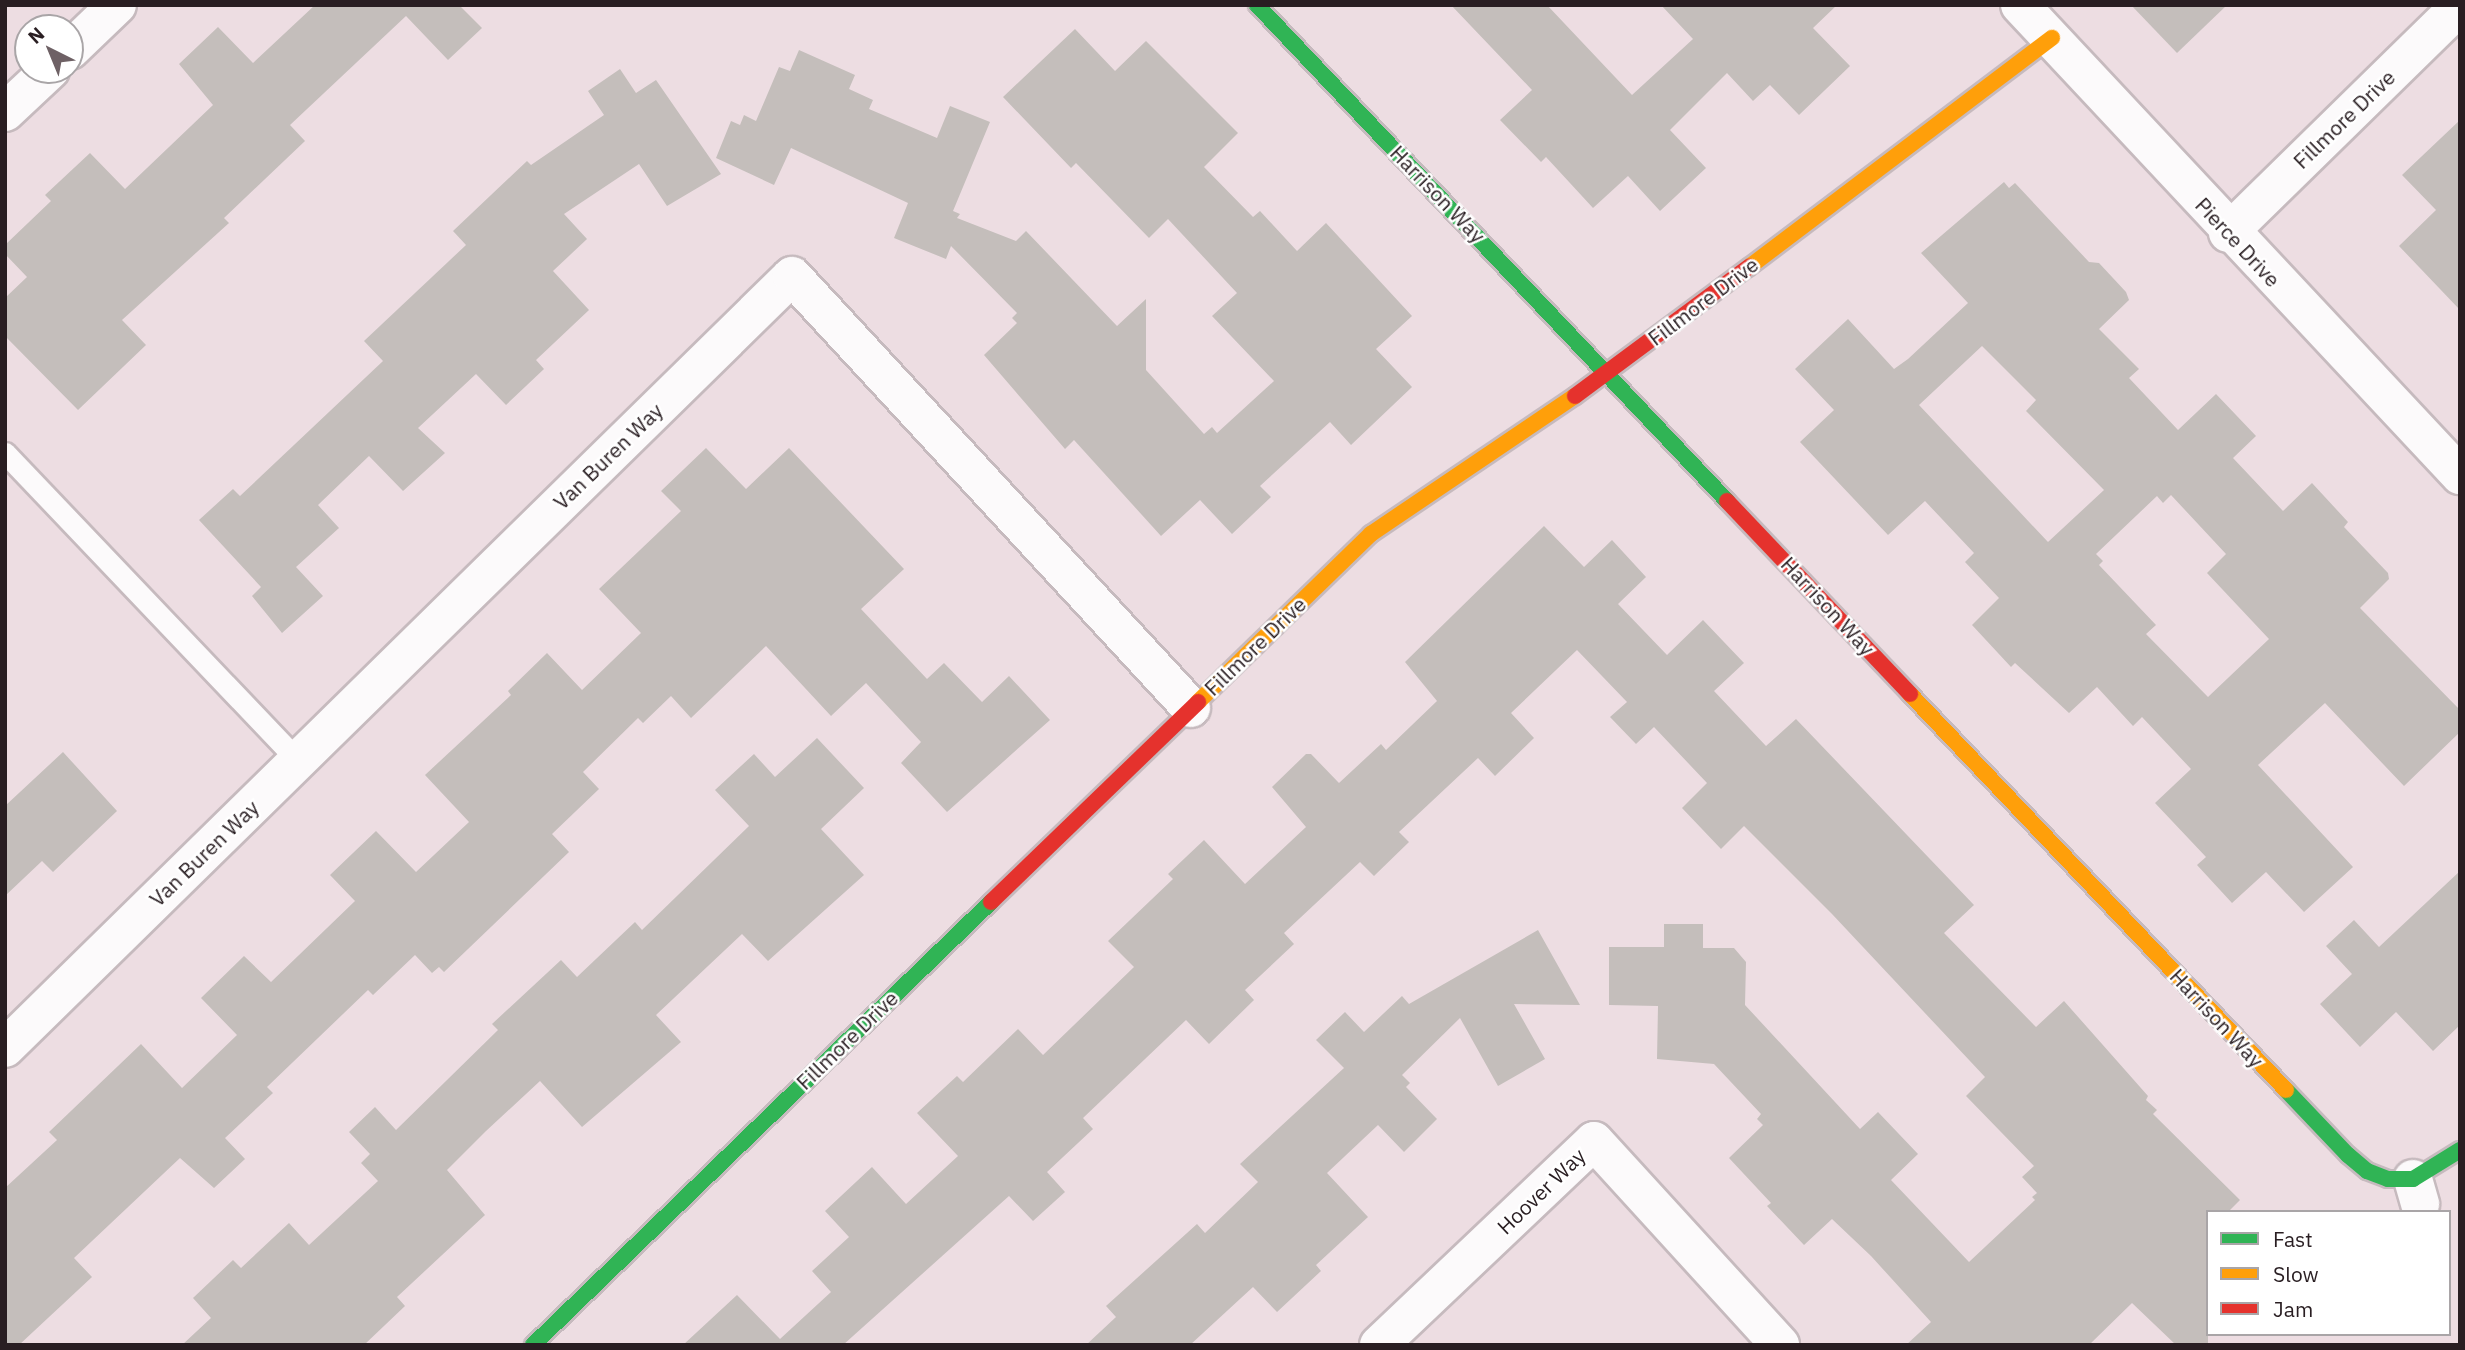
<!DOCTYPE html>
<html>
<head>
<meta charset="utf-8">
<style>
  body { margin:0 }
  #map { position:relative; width:2465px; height:1350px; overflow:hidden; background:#eddde2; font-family:"IBM Plex Sans",sans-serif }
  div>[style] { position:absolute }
  .building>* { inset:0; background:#c4bebb }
  .roads { filter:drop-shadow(2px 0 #c6babe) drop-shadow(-2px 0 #c6babe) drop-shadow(0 2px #c6babe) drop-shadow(0 -2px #c6babe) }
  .lane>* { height:21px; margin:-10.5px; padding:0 10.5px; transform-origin:10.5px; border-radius:10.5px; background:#fcfafb }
  .street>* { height:38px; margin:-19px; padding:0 19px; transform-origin:19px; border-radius:19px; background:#fcfafb }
  .fast>* { height:16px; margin:-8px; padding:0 8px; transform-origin:8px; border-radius:8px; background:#30b455 }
  .slow>* { height:16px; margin:-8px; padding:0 8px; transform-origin:8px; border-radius:8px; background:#ff9f0a }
  .jam>* { height:16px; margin:-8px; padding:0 8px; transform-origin:8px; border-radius:8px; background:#e5322d }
  span { translate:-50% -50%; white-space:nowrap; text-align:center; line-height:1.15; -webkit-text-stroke:5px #fff; paint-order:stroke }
  .street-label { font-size:21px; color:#291e22 }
  .frame { position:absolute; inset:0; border:7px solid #291e22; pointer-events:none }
  .legend { position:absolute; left:2206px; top:1210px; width:245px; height:126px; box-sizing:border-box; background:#fff; border:2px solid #a9a5a7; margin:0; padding:9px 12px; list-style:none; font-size:21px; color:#291e22 }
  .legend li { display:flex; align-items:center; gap:14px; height:35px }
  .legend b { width:35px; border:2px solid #a9a5a7 }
  .north { position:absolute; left:14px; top:14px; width:70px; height:70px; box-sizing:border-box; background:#fff; border:2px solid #a9a5a7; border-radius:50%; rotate:317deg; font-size:19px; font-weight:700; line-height:28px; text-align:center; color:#291e22 }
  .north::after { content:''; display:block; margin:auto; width:24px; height:32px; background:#6e6165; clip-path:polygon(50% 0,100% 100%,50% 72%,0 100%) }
</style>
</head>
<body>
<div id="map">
  <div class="building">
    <i style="clip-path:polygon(315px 5px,459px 5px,482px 28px,448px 60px,406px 16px,290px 125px,305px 141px,224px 218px,229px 223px,122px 320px,146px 345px,78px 410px,5px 336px,5px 298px,27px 277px,5px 254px,5px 245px,51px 201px,45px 195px,90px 153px,125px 189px,213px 105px,179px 64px,218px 27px,253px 63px)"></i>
    <i style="clip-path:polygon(1451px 5px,1547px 5px,1632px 95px,1693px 39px,1661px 5px,1837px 5px,1813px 28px,1850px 66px,1799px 115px,1770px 85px,1753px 101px,1727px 73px,1670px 130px,1706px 168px,1660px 211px,1628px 176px,1593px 208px,1546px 157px,1541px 162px,1500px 120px,1532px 90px)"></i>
    <i style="clip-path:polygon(2131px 5px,2227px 5px,2177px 53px)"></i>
    <i style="clip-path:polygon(1075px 29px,1115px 71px,1146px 41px,1238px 133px,1204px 167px,1253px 217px,1260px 211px,1297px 251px,1326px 223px,1412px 316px,1376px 349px,1412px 387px,1351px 445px,1330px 422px,1260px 486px,1271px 497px,1232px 534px,1200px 500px,1161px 536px,1074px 440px,1065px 449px,984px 355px,1017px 323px,1012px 318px,1017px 313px,951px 246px,946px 259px,894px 238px,908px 203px,791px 148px,774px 185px,716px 158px,731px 121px,740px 125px,744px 115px,756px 121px,779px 67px,790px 71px,799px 50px,855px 75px,849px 89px,873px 100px,869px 109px,937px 138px,950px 106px,990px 122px,953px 211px,960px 214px,957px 218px,1016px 241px,1026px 231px,1117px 326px,1146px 299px,1146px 370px,1204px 434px,1212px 427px,1217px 433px,1274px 381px,1212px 316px,1237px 293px,1168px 219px,1149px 238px,1076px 163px,1071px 168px,1003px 97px)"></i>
    <i style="clip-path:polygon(620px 69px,636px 93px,656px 80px,721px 174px,667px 206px,639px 164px,564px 214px,587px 239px,553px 271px,589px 310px,536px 360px,544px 369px,506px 405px,476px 374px,418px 428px,445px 453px,403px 491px,369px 456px,318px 505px,339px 528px,296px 567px,323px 596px,282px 633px,252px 596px,261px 587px,199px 520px,233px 489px,240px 496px,383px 361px,364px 341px,466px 245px,453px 231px,527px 161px,531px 165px,604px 115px,588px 91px)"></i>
    <i style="clip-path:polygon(2460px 120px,2460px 310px,2399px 246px,2436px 210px,2402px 175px)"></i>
    <i style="clip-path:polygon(evenodd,2004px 182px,2009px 188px,2015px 183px,2089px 262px,2099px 263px,2126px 292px,2129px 300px,2099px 329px,2139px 369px,2129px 378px,2178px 430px,2216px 394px,2256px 436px,2233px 458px,2283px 511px,2312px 483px,2348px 522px,2344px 527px,2388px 573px,2389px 579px,2360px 608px,2460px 710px,2460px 732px,2404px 786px,2325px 703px,2258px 765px,2353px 867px,2304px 912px,2266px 872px,2232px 903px,2197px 865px,2206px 857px,2155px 803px,2191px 769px,2142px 717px,2133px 726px,2097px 687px,2069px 713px,2015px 663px,2011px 667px,1972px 625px,1999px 598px,1965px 562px,1974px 553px,1925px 501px,1888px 535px,1800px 442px,1834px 410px,1795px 369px,1848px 319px,1894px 369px,1908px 359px,1968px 303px,1921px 253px,2004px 182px,1982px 346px,2036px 400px,2026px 411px,2104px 490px,2048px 542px,1919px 405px,1982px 346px,2004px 182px,2171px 495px,2226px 554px,2207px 573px,2269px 639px,2208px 697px,2146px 634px,2156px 625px,2099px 565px,2103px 561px,2096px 554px,2157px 496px,2163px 503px,2171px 495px)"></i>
    <i style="clip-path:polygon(706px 448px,746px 489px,789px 448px,904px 569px,861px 609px,927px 679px,944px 663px,982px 702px,1009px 676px,1050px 720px,947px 812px,901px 763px,921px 742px,866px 683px,831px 716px,766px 646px,691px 718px,671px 696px,643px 723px,638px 718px,583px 772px,599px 789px,552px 834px,569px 852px,444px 972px,439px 967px,432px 973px,415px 955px,373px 995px,368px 990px,267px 1087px,273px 1093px,225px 1138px,245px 1159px,214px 1188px,180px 1158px,74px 1258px,92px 1277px,19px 1345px,5px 1345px,5px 1188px,57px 1140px,49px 1132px,141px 1044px,182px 1088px,237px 1035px,201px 998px,244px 956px,271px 982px,355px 901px,330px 875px,376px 831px,416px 872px,469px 822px,425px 775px,511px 695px,508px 691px,547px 653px,582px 690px,641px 633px,599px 589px,681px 511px,661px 491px)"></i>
    <i style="clip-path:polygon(1544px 526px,1584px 567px,1612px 540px,1646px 577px,1618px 604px,1667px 655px,1703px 620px,1744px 663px,1714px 691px,1766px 746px,1796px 719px,1974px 905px,1944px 933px,2036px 1027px,2064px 1001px,2148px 1096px,2146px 1100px,2157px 1110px,2153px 1114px,2240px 1200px,2228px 1212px,2208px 1212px,2208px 1345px,2176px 1345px,2132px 1303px,2089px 1345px,1906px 1345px,1931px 1322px,1871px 1256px,1832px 1219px,1804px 1245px,1767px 1206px,1771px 1203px,1729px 1158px,1763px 1125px,1757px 1119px,1761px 1114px,1714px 1064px,1657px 1059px,1658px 1006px,1609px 1005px,1609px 947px,1664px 947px,1664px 924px,1703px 924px,1703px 948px,1734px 948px,1746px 962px,1745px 1005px,1860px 1129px,1878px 1112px,1918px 1154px,1891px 1180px,1969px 1262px,2035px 1200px,2032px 1197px,2037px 1193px,2022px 1177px,2034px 1166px,1966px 1096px,1985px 1077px,1832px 914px,1744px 826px,1721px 849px,1682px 808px,1707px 783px,1654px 727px,1636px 744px,1610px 717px,1627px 702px,1577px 650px,1511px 713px,1534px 738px,1495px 776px,1478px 758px,1399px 832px,1409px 842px,1374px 876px,1360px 862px,1284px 933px,1294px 944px,1245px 990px,1254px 1000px,1209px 1044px,1186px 1020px,1083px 1118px,1093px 1129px,1047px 1172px,1065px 1192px,1033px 1221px,1009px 1196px,843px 1345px,683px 1345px,737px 1295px,780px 1339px,831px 1292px,812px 1271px,849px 1237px,825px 1211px,872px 1167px,906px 1204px,958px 1156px,917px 1113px,957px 1076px,963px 1082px,1018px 1029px,1043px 1055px,1134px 967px,1108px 941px,1173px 879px,1168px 874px,1204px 840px,1245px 884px,1306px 827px,1272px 787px,1306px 754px,1311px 754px,1339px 783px,1381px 744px,1386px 750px,1437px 701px,1405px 662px)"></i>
    <i style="clip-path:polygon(817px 738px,864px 788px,821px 829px,864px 875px,768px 961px,742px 934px,656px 1015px,681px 1042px,582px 1127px,540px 1081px,486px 1131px,447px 1170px,485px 1215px,397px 1297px,405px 1306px,364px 1345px,182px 1345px,211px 1318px,193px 1298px,233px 1260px,241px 1268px,289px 1223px,309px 1245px,378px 1181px,361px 1163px,370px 1154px,349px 1132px,375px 1107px,396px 1130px,498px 1030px,492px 1024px,561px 960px,577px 977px,635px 922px,642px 930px,749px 826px,715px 790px,754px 754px,775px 777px)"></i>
    <i style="clip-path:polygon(63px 752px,117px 811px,53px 872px,42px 861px,5px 896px,5px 806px)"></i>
    <i style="clip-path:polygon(2460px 871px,2460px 1025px,2433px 1051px,2396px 1012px,2360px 1047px,2320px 1004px,2352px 974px,2326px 946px,2354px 920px,2379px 947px)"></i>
    <i style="clip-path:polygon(1538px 930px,1580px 1005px,1514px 1004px,1545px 1059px,1498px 1086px,1460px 1018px,1402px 1075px,1410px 1083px,1406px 1087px,1437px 1119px,1404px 1152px,1378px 1125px,1327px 1173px,1368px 1217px,1316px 1265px,1321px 1271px,1277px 1312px,1253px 1287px,1190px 1345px,1086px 1345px,1116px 1317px,1106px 1306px,1197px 1224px,1205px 1233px,1258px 1182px,1240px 1164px,1344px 1068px,1316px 1040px,1345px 1012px,1364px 1032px,1402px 996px,1409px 1004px)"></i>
  </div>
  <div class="roads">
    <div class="lane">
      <i style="left:5px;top:453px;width:425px;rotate:46.4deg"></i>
    </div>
    <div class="street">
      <i style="left:2020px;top:5px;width:644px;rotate:46.89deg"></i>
      <i style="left:70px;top:50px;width:65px;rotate:-43.8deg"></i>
      <i style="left:5px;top:112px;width:62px;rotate:-43deg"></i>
      <i style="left:2228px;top:233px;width:325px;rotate:-44.4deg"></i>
      <i style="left:5px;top:1048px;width:1102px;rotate:-44.45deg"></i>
      <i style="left:792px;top:276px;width:588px;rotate:47.27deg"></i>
      <i style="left:2413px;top:1179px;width:26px;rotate:74deg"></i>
      <i style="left:1379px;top:1345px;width:296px;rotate:-43.5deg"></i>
      <i style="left:1594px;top:1141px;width:276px;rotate:47.6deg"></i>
    </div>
    <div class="fast">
      <i style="left:1257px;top:5px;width:683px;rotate:46.54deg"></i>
      <i style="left:2286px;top:1090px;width:90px;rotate:46.4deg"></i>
      <i style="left:2348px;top:1155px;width:25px;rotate:40deg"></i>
      <i style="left:2367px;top:1171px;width:22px;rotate:21deg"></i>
      <i style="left:2388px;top:1179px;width:25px"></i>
      <i style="left:2413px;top:1179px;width:55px;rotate:-31.7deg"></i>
      <i style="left:533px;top:1345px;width:637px;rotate:-44.05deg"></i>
    </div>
    <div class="slow">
      <i style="left:1749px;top:267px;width:380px;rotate:-37.1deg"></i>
      <i style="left:1910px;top:694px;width:546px;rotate:46.48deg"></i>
      <i style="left:1198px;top:702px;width:241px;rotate:-44.2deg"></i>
      <i style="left:1371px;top:534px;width:246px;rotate:-34.1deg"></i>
    </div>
    <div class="jam">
      <i style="left:1575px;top:396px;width:217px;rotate:-36.6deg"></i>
      <i style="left:1727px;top:501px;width:266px;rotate:46.5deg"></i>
      <i style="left:991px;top:902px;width:288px;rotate:-44deg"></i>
    </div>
  </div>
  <div class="street-label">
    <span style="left:2344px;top:119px;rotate:-44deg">Fillmore Drive</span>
    <span style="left:1438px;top:194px;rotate:46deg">Harrison Way</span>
    <span style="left:2238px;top:242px;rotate:47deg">Pierce Drive</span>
    <span style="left:1703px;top:301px;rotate:-37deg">Fillmore Drive</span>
    <span style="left:608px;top:456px;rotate:-44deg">Van Buren Way</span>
    <span style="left:1828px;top:606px;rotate:47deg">Harrison Way</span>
    <span style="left:1255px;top:646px;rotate:-44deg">Fillmore Drive</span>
    <span style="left:204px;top:853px;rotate:-44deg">Van Buren Way</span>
    <span style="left:2217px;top:1018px;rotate:47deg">Harrison Way</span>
    <span style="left:847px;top:1040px;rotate:-44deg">Fillmore Drive</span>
    <span style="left:1541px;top:1191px;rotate:-44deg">Hoover Way</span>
  </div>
  <div class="frame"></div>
  <ul class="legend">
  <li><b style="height:9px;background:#30b455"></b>Fast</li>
  <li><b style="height:9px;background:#ff9f0a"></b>Slow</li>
  <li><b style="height:9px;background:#e5322d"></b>Jam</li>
  </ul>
  <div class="north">N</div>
</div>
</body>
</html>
